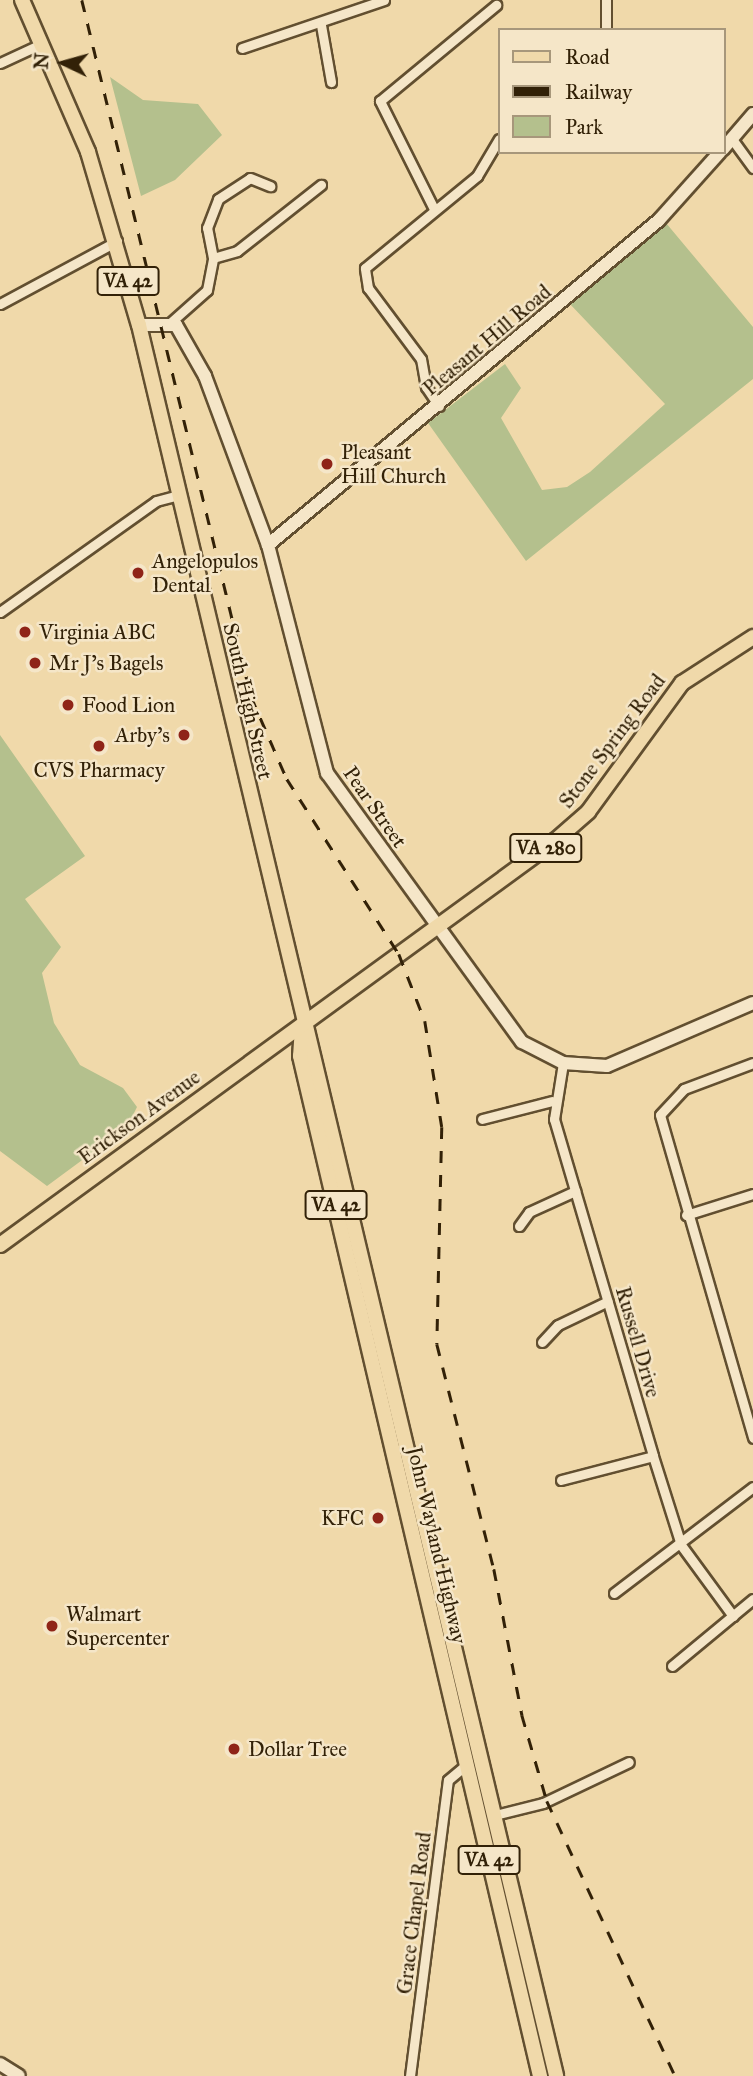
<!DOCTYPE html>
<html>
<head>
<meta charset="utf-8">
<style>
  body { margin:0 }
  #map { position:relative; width:753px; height:2076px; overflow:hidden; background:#f0d9aa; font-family:"IM FELL Great Primer",serif }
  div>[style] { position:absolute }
  .green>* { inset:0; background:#b4c08d }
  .roads { filter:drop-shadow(2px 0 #624f30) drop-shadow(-2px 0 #624f30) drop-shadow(0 2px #624f30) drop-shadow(0 -2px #624f30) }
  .street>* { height:9px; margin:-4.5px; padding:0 4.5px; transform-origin:4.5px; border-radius:4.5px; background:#f5e6c8 }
  .secondary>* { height:12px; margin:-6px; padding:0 6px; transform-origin:6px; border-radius:6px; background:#f5e6c8 }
  .primary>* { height:14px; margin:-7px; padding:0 7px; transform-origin:7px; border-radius:7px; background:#f0d9aa }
  .rail>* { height:2.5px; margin-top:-1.25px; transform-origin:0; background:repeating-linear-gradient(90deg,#322107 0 12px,transparent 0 24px) }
  .dots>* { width:19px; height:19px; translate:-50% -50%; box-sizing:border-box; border:4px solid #f5e6c8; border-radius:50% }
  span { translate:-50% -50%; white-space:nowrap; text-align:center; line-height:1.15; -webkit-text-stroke:5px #f5e6c8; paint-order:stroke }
  .shield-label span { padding:2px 5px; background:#f5e6c8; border:2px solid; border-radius:5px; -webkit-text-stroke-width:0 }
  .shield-label { font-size:19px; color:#322107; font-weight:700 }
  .street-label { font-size:21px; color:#322107 }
  .poi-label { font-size:21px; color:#322107 }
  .left { translate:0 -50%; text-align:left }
  .right { translate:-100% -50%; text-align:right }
  .legend { position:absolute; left:498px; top:28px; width:228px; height:126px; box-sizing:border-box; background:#f5e6c8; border:2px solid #a7977b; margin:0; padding:9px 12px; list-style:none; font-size:21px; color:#322107 }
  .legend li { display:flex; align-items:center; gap:14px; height:35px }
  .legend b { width:35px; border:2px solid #a7977b }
  .north { position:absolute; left:28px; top:28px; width:70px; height:70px; -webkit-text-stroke:5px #f5e6c8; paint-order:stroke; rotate:275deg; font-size:19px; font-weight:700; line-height:28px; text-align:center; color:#322107 }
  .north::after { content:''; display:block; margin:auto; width:24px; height:32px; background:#322107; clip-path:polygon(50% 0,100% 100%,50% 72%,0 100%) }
</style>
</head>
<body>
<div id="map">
  <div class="green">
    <i style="clip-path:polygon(110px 77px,143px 100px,198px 104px,222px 135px,175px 180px,141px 196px)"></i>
    <i style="clip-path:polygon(666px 223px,753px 327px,753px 379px,526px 561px,428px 423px,505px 364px,521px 388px,501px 418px,542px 490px,567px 487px,590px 472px,665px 404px,569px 303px)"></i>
    <i style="clip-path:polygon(0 735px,85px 856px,25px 899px,61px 947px,42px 973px,54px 1023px,80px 1065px,123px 1088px,137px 1107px,127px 1127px,47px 1186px,0 1151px)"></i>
  </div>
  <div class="roads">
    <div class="street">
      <i style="left:606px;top:0;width:30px;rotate:90deg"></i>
      <i style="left:321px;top:25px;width:58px;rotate:80deg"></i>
      <i style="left:242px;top:48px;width:150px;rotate:-18.7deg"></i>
      <i style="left:0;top:63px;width:47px;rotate:-24.9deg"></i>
      <i style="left:732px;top:139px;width:36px;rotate:54deg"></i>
      <i style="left:434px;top:209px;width:121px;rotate:-116.6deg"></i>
      <i style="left:380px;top:101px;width:151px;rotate:-39.6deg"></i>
      <i style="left:213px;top:258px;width:25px;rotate:-16deg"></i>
      <i style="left:237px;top:251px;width:107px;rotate:-38.2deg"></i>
      <i style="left:0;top:304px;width:133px;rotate:-28.3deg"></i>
      <i style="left:171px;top:322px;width:48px;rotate:-41.6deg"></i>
      <i style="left:207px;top:290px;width:33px;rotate:-79deg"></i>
      <i style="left:213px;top:258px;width:31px;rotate:-101deg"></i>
      <i style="left:207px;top:228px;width:31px;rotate:-69deg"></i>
      <i style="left:218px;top:199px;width:38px;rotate:-33deg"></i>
      <i style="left:250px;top:178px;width:22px;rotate:22deg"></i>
      <i style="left:439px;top:406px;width:23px;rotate:-124deg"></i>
      <i style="left:426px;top:387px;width:28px;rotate:-100deg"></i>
      <i style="left:421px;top:359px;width:89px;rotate:-126.7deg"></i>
      <i style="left:368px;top:288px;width:20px;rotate:-99deg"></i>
      <i style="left:365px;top:268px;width:145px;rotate:-39.4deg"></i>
      <i style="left:477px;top:176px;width:43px;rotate:-59.3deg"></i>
      <i style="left:0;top:612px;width:191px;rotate:-35.4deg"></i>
      <i style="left:156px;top:501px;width:24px;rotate:-15deg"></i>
      <i style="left:563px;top:1063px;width:57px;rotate:99.1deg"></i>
      <i style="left:554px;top:1119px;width:351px;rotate:73.6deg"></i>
      <i style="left:653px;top:1456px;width:93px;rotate:72.5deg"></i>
      <i style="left:681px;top:1545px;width:88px;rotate:53.8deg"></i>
      <i style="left:753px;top:1063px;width:74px;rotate:159.4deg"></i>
      <i style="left:684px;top:1089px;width:35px;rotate:133deg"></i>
      <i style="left:660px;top:1115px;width:336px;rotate:73.9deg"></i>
      <i style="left:482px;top:1119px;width:72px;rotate:-14.4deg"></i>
      <i style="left:686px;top:1215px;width:70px;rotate:-17.4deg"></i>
      <i style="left:519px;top:1226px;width:17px;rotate:-54deg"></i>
      <i style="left:529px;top:1212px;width:51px;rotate:-24.5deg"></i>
      <i style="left:542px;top:1342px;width:23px;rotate:-47deg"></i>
      <i style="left:558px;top:1325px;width:55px;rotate:-25.6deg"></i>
      <i style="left:561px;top:1480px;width:95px;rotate:-14.6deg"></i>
      <i style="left:614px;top:1593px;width:175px;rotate:-37.3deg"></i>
      <i style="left:672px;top:1666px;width:105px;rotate:-39.6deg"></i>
      <i style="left:495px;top:1815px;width:49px;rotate:-14deg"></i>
      <i style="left:543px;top:1803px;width:95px;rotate:-25.5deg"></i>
      <i style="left:410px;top:2076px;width:298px;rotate:-82.7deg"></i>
      <i style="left:448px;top:1780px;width:25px;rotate:-40deg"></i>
    </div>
    <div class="secondary">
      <i style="left:723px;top:149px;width:46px;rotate:-49.4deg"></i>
      <i style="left:139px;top:325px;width:37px"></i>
      <i style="left:176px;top:325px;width:59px;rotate:60.4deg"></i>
      <i style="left:205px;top:376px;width:180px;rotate:69.6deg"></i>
      <i style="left:268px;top:545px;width:236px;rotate:75.5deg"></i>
      <i style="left:327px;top:773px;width:332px;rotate:54.1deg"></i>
      <i style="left:522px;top:1042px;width:46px;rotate:27.1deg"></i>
      <i style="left:563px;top:1063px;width:44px;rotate:3.9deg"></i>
      <i style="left:607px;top:1066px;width:159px;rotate:-23.3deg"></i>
      <i style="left:268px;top:545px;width:508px;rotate:-39.73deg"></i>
      <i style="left:659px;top:220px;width:91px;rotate:-48.1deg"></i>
      <i style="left:0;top:2064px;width:22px;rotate:32deg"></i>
    </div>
    <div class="primary">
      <i style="left:22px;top:0;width:166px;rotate:66.5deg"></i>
      <i style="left:88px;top:152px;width:180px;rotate:73.6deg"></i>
      <i style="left:139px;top:325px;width:1800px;rotate:76.6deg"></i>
      <i style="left:302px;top:1028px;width:28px;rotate:94deg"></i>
      <i style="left:300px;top:1056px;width:1048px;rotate:76.76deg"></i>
      <i style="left:0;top:1245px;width:688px;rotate:-36.07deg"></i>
      <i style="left:556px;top:840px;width:43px;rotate:-41.2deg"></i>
      <i style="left:588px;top:812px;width:160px;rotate:-53.9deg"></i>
      <i style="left:682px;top:683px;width:85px;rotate:-32.9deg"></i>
    </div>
  </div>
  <div class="rail">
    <i style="left:82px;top:0;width:716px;rotate:76.35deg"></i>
    <i style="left:251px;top:696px;width:90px;rotate:66.6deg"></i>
    <i style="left:287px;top:779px;width:208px;rotate:57.4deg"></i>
    <i style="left:399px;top:954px;width:72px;rotate:68.8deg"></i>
    <i style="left:425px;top:1021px;width:107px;rotate:80.9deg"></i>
    <i style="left:442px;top:1127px;width:217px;rotate:91.3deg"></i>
    <i style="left:437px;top:1344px;width:232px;rotate:75.8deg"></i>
    <i style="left:494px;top:1569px;width:149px;rotate:79.1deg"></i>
    <i style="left:522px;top:1715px;width:90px;rotate:73.8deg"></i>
    <i style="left:547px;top:1801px;width:303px;rotate:65deg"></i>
  </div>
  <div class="dots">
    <i style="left:327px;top:464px;background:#8f2418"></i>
    <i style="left:138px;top:573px;background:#8f2418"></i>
    <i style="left:25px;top:632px;background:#8f2418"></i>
    <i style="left:35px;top:663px;background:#8f2418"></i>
    <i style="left:68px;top:705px;background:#8f2418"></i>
    <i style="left:184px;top:735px;background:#8f2418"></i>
    <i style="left:99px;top:746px;background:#8f2418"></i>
    <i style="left:378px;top:1518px;background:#8f2418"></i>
    <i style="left:52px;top:1626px;background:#8f2418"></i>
    <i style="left:234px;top:1749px;background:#8f2418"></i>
  </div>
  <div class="shield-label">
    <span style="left:128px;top:281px">VA 42</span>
    <span style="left:546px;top:848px">VA 280</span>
    <span style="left:336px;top:1205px">VA 42</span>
    <span style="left:489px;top:1860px">VA 42</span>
  </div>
  <div class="street-label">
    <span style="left:487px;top:340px;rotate:-40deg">Pleasant Hill Road</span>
    <span style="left:248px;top:701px;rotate:77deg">South High Street</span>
    <span style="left:612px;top:741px;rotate:-53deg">Stone Spring Road</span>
    <span style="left:375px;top:807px;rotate:55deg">Pear Street</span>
    <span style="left:139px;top:1117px;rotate:-36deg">Erickson Avenue</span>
    <span style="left:638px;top:1342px;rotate:74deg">Russell Drive</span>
    <span style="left:437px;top:1545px;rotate:77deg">John Wayland Highway</span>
    <span style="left:414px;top:1913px;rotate:-83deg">Grace Chapel Road</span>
  </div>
  <div class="poi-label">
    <span class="left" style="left:341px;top:464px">Pleasant<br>Hill Church</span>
    <span class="left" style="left:152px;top:573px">Angelopulos<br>Dental</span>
    <span class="left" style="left:39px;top:632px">Virginia ABC</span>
    <span class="left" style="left:49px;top:663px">Mr J's Bagels</span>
    <span class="left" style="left:82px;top:705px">Food Lion</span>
    <span class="right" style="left:170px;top:735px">Arby's</span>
    <span style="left:99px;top:770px">CVS Pharmacy</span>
    <span class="right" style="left:364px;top:1518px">KFC</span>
    <span class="left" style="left:66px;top:1626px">Walmart<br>Supercenter</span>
    <span class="left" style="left:248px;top:1749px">Dollar Tree</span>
  </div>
  <ul class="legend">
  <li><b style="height:9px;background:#f0d9aa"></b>Road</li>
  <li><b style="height:9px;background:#322107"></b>Railway</li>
  <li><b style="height:19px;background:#b4c08d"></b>Park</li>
  </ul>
  <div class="north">N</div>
</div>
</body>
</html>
